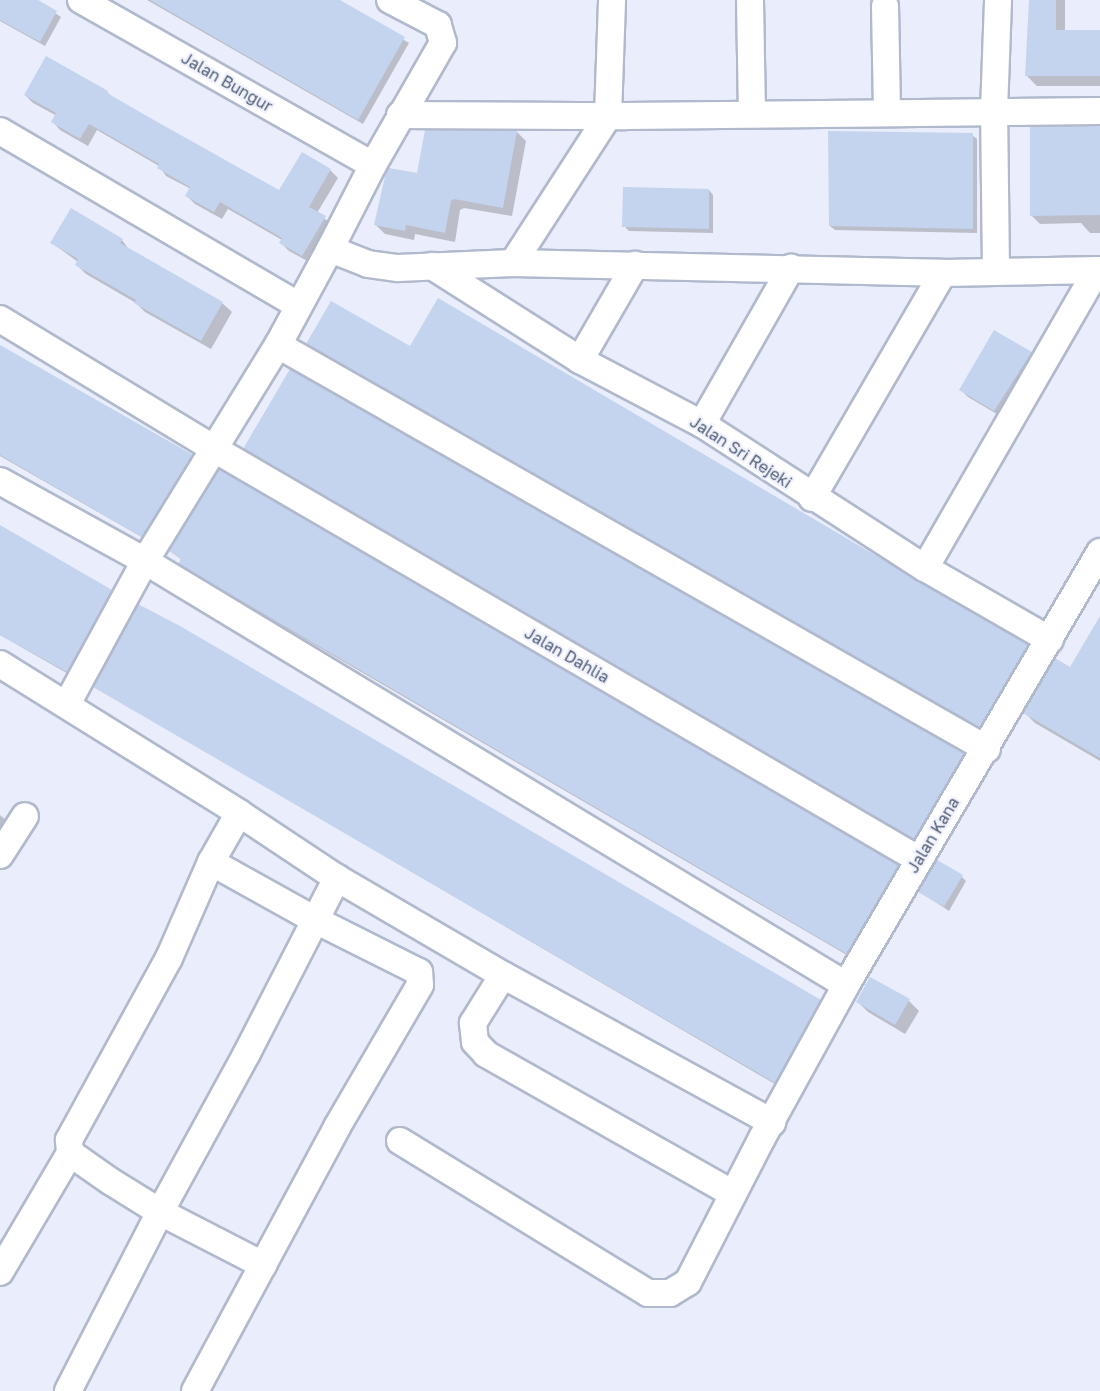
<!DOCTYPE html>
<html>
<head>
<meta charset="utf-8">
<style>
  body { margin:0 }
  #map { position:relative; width:1100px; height:1391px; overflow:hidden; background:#eaedfb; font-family:"Golos Text",sans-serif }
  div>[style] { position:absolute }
  .shadow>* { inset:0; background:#0003 }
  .building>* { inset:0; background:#c4d3ee }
  .roads { filter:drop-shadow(2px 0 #b1b9cd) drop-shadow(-2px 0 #b1b9cd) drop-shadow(0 2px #b1b9cd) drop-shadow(0 -2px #b1b9cd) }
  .street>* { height:26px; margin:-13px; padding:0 13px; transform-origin:13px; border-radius:13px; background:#fff }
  span { translate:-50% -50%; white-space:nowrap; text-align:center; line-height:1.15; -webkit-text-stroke:4.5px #f1f2fe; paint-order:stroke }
  .street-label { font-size:16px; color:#4f5e74 }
</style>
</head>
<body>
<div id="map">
  <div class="shadow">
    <i style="clip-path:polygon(4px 0,35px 0,61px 17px,45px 46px,0 21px,0 6px)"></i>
    <i style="clip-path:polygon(147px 0,337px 0,409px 43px,363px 124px)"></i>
    <i style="clip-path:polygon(1030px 0,1065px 0,1065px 31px,1100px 31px,1100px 86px,1037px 86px,1027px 76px)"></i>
    <i style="clip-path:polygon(107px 92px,114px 99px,280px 192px,330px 170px,338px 178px,317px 213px,333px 225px,311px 263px,289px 251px,281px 243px,282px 240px,228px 209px,222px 219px,195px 204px,187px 196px,191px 189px,166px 176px,159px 166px,97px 130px,88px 146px,60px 130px,53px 122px,57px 116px,33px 103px,25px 95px)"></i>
    <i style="clip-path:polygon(1100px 127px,1100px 233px,1090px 233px,1081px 223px,1040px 224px,1032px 216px)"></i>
    <i style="clip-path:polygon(517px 132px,526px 141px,512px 216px,464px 208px,460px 210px,455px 242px,415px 234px,414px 240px,385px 234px,376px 225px,418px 175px)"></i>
    <i style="clip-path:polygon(972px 135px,977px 139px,977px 233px,835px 230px,830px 226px)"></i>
    <i style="clip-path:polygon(709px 190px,713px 195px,713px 233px,629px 231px,624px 226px)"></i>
    <i style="clip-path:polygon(122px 240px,130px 251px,222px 303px,232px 312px,211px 349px,145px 312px,136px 303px,86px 274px,77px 265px,78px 262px,52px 243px)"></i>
    <i style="clip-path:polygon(439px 300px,1027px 646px,1032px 651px,985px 731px,308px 344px,411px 348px)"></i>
    <i style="clip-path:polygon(0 346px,196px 461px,147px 540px,0 456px)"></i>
    <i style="clip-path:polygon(1031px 353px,1038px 361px,1002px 417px,968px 397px,961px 390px)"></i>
    <i style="clip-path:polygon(291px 371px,964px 755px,968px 759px,919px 843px,250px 453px)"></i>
    <i style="clip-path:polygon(0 527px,116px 595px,72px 676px,0 635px)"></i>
    <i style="clip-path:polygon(170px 551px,898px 866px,903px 871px,852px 958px,236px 599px,185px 568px,180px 563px,182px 560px)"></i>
    <i style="clip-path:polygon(1100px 627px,1100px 761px,1035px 723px,1025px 713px,1070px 669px)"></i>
    <i style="clip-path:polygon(95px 687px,820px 1001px,824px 1006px,780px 1087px)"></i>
    <i style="clip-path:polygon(0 815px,9px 823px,0 839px)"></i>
    <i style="clip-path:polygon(962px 877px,966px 881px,949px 911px,920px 892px)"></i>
    <i style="clip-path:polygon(909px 1001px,919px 1011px,905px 1034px,868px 1012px,858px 1002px)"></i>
  </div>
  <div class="building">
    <i style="clip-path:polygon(0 0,38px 0,57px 11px,40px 42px,0 20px)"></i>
    <i style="clip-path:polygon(150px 0,340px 0,405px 37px,358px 120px)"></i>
    <i style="clip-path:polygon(1029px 0,1056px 0,1056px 30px,1100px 30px,1100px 76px,1025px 76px)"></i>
    <i style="clip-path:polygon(46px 56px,108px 91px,107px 93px,145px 115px,279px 190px,302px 152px,331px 169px,309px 207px,326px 216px,302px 256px,279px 243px,282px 238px,220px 202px,214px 212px,185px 196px,190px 187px,157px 168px,159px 164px,89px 124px,80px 139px,51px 122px,56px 113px,24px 95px)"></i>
    <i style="clip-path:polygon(1100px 126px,1100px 215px,1030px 216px,1030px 127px)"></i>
    <i style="clip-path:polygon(425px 130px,517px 131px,503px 208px,454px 199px,451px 201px,445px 233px,406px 225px,405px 231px,374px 225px,386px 172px,389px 168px,417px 173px)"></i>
    <i style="clip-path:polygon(828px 131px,973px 133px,973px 229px,829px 226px)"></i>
    <i style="clip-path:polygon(623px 187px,709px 189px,709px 229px,622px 227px)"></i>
    <i style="clip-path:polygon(71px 208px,123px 239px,120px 243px,223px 302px,201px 341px,134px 303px,136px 300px,75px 265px,78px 259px,50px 243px)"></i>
    <i style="clip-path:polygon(438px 298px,1028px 645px,980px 728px,306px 344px,331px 301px,410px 346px)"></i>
    <i style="clip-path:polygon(994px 330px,1032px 352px,994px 411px,959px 390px)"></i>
    <i style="clip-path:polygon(0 345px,193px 455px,142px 537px,0 455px)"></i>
    <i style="clip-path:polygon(290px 369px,964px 753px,914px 839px,243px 449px)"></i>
    <i style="clip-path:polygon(219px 469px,899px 865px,847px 954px,178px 564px,181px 559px,169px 551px)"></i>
    <i style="clip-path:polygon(0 525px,112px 590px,67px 672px,0 635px)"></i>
    <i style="clip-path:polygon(138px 604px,180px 626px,821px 1000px,775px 1083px,93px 687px)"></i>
    <i style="clip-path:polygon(1100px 616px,1100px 758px,1023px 713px,1055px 658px,1070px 667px)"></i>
    <i style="clip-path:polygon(937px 860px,963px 875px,944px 907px,918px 892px)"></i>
    <i style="clip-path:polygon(870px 977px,910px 999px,895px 1025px,856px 1002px)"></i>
  </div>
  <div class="roads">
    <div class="street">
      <i style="left:81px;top:0;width:335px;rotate:29.5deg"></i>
      <i style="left:750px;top:0;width:114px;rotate:89deg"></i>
      <i style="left:885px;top:6px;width:106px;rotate:88.9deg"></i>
      <i style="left:400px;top:115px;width:225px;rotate:0.3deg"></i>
      <i style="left:625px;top:116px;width:475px;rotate:-0.6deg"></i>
      <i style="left:0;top:131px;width:346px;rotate:30.3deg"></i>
      <i style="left:330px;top:249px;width:94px;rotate:-62.9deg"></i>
      <i style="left:373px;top:165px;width:141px;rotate:-60.2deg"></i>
      <i style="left:443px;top:43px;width:19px;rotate:-106deg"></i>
      <i style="left:438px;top:25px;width:54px;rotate:-152.5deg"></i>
      <i style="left:513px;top:263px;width:175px;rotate:-57.1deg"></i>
      <i style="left:608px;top:116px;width:116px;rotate:-88deg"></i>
      <i style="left:432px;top:266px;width:175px;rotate:32.4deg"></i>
      <i style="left:580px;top:360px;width:138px;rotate:27.7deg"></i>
      <i style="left:702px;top:424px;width:265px;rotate:32.9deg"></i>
      <i style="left:925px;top:568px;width:144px;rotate:29.9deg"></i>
      <i style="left:996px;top:270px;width:159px;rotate:-90.7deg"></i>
      <i style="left:994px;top:111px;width:111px;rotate:-87.9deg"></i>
      <i style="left:0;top:319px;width:253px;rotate:31.2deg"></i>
      <i style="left:216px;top:450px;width:812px;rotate:30.23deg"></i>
      <i style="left:278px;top:345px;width:816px;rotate:29.68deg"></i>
      <i style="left:580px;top:360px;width:110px;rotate:-59.9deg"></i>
      <i style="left:702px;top:424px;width:180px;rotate:-60.3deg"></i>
      <i style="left:0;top:481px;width:166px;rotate:28.9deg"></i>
      <i style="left:145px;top:561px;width:819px;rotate:31.17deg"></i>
      <i style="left:812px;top:498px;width:260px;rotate:-59.8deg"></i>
      <i style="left:925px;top:568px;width:344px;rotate:-60deg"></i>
      <i style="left:0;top:664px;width:282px;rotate:31.9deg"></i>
      <i style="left:239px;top:813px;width:118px;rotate:33.6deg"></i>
      <i style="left:337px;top:878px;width:192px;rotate:30.3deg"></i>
      <i style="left:503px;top:975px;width:307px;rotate:28.7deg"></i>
      <i style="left:67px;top:704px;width:163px;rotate:-61.4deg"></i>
      <i style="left:145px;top:561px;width:254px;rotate:-58.4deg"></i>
      <i style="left:278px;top:345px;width:109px;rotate:-61.6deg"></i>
      <i style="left:330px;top:249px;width:41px;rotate:21.5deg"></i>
      <i style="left:368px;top:264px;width:30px;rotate:8deg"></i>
      <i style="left:398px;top:268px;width:115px;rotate:-2.5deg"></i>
      <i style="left:513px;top:263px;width:430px;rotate:1.3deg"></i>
      <i style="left:943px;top:273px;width:157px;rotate:-1.1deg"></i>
      <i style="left:239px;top:813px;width:56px;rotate:119.7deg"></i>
      <i style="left:211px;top:862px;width:105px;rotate:113.6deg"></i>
      <i style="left:169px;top:958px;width:208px;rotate:118.8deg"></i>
      <i style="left:69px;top:1140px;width:13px;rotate:86deg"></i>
      <i style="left:70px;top:1153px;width:49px;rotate:35deg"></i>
      <i style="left:110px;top:1181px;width:59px;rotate:31.8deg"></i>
      <i style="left:160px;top:1212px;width:116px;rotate:27.2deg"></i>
      <i style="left:0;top:855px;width:46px;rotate:-57.3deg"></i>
      <i style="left:503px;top:975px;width:57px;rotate:122deg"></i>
      <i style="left:473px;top:1023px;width:19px;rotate:84deg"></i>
      <i style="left:475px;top:1042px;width:16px;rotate:47deg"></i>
      <i style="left:486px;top:1054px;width:284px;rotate:29.5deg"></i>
      <i style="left:400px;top:1141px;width:291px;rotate:31.5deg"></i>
      <i style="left:648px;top:1293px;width:22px"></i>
      <i style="left:670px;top:1293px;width:21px;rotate:-31deg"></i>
      <i style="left:688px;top:1282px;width:162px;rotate:-62.8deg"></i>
      <i style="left:762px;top:1138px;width:175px;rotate:-61.2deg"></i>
      <i style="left:846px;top:985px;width:502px;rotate:-59.6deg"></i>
      <i style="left:0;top:1272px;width:138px;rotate:-59.5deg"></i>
      <i style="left:68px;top:1391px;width:201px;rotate:-62.8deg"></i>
      <i style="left:160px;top:1212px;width:181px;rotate:-61.3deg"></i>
      <i style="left:247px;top:1053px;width:197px;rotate:-62.8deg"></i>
      <i style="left:195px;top:1391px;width:300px;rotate:-61.7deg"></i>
      <i style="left:337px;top:1127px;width:164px;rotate:-59.7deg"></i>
      <i style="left:420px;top:985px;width:13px;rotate:-94deg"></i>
      <i style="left:419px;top:972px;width:114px;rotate:-153.4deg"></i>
      <i style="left:317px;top:921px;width:121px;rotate:-150.9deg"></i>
    </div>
  </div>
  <div class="street-label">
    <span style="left:227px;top:82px;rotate:30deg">Jalan Bungur</span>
    <span style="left:741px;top:452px;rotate:33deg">Jalan Sri Rejeki</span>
    <span style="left:567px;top:655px;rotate:30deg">Jalan Dahlia</span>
    <span style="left:933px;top:835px;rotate:-59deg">Jalan Kana</span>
  </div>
</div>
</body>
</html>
